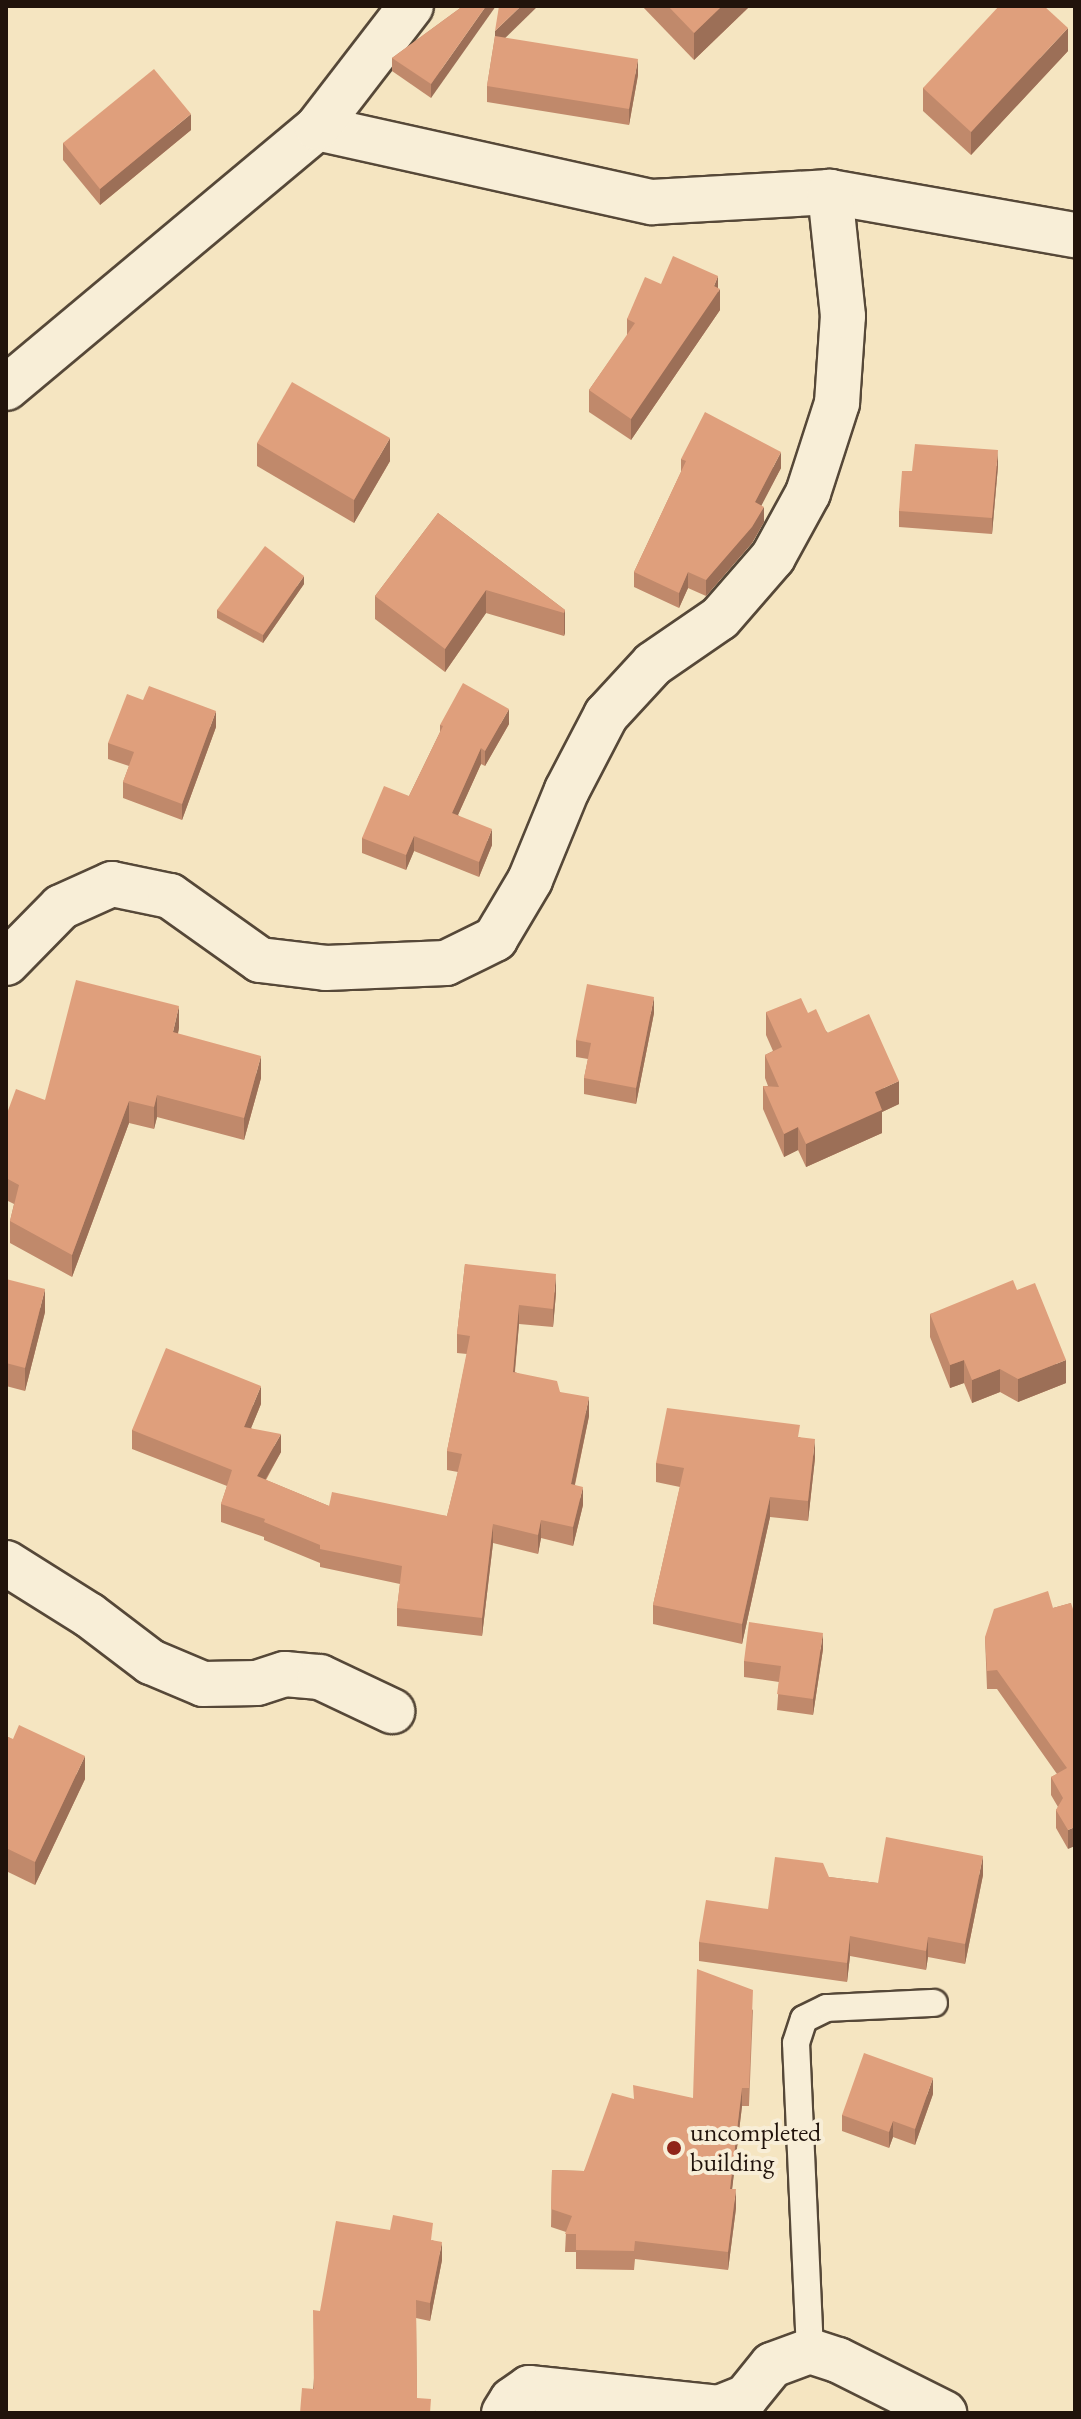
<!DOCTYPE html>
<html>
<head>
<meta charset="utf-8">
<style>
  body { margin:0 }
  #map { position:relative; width:1081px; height:2419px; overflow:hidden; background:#f5e5c1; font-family:"EB Garamond",serif }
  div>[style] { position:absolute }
  .roads { filter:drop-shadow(2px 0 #564838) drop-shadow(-2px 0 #564838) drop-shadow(0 2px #564838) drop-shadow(0 -2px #564838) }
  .lane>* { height:26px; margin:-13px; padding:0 13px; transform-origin:13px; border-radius:13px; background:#f8eed7 }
  .street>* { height:44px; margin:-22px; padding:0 22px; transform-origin:22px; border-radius:22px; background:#f8eed7 }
  .wall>* { inset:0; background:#c0896b }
  .shaded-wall>* { inset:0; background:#9c6f57 }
  .building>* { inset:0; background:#df9f7c }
  .dots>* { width:22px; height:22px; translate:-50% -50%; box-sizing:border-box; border:4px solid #f8eed7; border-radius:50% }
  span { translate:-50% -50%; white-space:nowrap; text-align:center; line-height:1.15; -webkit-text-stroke:8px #f8eed7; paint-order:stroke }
  .poi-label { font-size:26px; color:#21130b }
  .left { translate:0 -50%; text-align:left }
  .frame { position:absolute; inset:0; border:8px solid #21130b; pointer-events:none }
</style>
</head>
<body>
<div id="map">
  <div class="roads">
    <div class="lane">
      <i style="left:810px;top:2351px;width:308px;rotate:-92.6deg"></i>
      <i style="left:796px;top:2043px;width:25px;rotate:-72deg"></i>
      <i style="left:804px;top:2019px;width:25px;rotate:-26deg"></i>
      <i style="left:827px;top:2008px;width:107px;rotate:-2.7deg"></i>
    </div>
    <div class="street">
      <i style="left:317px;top:128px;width:343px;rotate:12.5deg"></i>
      <i style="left:652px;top:202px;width:178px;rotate:-3.2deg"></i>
      <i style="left:830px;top:192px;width:249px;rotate:10deg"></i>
      <i style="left:6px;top:388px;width:405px;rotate:-39.9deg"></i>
      <i style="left:317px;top:128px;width:154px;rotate:-52.4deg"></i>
      <i style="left:6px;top:963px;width:78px;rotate:-45.5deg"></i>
      <i style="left:61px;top:907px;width:56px;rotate:-24.3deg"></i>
      <i style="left:112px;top:884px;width:59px;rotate:11.7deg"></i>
      <i style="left:170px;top:896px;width:110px;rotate:35.4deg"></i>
      <i style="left:260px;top:960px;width:66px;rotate:6.9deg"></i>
      <i style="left:326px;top:968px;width:120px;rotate:-2.4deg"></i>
      <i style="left:446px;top:963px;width:55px;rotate:-26.1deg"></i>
      <i style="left:495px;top:939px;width:69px;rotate:-59.3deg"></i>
      <i style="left:530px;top:880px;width:97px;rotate:-67.7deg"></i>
      <i style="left:567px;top:790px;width:85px;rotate:-62.5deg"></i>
      <i style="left:606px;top:715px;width:69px;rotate:-47.3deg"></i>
      <i style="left:653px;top:664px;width:81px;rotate:-34.5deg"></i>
      <i style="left:720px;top:618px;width:81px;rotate:-49deg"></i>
      <i style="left:773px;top:557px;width:73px;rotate:-61.3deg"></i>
      <i style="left:808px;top:493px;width:95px;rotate:-72.1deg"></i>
      <i style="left:837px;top:403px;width:87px;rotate:-86.1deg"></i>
      <i style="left:843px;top:316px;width:125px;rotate:-96deg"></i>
      <i style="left:6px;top:1563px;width:98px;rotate:32.1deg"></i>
      <i style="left:89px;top:1615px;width:78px;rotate:37.2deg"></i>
      <i style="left:151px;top:1662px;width:56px;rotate:22.9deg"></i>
      <i style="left:203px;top:1684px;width:54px;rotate:-1.1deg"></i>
      <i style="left:257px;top:1683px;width:29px;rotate:-18deg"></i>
      <i style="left:285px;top:1674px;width:35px;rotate:5deg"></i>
      <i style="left:320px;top:1677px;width:80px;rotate:25.3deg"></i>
      <i style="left:504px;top:2413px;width:15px;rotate:-58deg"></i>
      <i style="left:512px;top:2400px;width:21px;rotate:-35deg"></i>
      <i style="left:529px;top:2388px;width:191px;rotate:6deg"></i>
      <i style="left:719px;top:2408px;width:29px;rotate:-22deg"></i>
      <i style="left:746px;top:2397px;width:41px;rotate:-50.9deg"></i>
      <i style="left:772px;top:2365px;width:40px;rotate:-20.2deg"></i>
      <i style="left:810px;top:2351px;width:29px;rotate:18deg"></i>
      <i style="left:838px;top:2360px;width:119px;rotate:26.6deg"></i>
    </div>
  </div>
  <div class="wall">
    <i style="clip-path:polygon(463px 6px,431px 98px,392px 71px,392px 58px)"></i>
    <i style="clip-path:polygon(642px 6px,750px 6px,694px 60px)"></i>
    <i style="clip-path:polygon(495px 36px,505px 38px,638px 75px,629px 125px,487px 102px,487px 86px)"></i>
    <i style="clip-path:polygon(1068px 51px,971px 155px,923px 111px,923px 88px)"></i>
    <i style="clip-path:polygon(191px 130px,100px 205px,63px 160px,63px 143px)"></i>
    <i style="clip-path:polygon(661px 284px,718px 288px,720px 310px,631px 440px,589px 412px,589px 390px,627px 336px,627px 319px)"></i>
    <i style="clip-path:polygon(257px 443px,390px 461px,354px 523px,257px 466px)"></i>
    <i style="clip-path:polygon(681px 459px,781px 468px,761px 505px,764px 522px,752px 543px,706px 596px,688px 588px,679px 608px,634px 587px,634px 572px,681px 472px)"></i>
    <i style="clip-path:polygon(998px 466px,992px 534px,899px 527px,899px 511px,912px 471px)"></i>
    <i style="clip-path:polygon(438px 513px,565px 610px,565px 633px,564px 636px,486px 613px,445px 672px,375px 619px,375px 596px)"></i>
    <i style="clip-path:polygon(304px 584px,263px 643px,217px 618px,217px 610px)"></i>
    <i style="clip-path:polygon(509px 724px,485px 766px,481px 764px,458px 815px,492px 845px,479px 877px,414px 851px,406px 870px,362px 853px,362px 838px,409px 796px,440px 732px,440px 725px)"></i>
    <i style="clip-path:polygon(216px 727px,182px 820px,123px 798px,123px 782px,129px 766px,108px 759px,108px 743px)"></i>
    <i style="clip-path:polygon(766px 1012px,808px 1013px,899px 1104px,882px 1112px,882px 1133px,806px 1167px,798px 1150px,784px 1157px,763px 1109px,763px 1086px,768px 1086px,765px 1078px,765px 1055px,773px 1051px,766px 1035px)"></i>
    <i style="clip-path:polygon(654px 1013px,636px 1104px,584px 1094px,584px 1078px,588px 1059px,576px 1057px,576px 1040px)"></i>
    <i style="clip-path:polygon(179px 1028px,178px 1034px,261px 1078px,244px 1140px,157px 1117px,154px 1129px,129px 1123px,72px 1277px,10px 1243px,10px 1221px,14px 1204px,6px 1200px,6px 1116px,45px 1100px)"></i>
    <i style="clip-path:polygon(465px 1264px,556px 1293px,553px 1327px,519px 1324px,515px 1372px,560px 1392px,589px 1416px,575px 1485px,583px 1505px,573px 1546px,541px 1538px,538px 1554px,493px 1543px,482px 1636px,397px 1626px,397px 1608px,400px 1584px,320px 1567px,320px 1563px,264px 1540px,264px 1537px,221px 1522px,221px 1504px,227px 1486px,132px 1449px,132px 1430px,261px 1404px,251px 1428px,281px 1452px,266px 1480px,329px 1506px,447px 1516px,458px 1472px,447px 1470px,447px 1451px,467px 1354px,457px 1353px,457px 1334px)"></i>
    <i style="clip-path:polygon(6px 1279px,45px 1312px,25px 1391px,6px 1386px)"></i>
    <i style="clip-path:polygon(1017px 1290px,1066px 1383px,1018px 1402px,1000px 1392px,972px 1403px,964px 1383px,950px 1388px,930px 1337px,930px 1314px)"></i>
    <i style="clip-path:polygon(800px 1437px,815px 1458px,808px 1521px,770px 1517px,742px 1644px,653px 1624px,653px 1605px,680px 1487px,656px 1482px,656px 1463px)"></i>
    <i style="clip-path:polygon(1071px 1603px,1068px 1849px,1056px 1828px,1056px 1810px,1058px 1807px,1051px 1795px,1051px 1777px,1057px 1774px,997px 1689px,987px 1689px,985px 1637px,1053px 1608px)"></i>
    <i style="clip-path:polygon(823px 1649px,813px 1715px,777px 1710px,779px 1682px,744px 1677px,744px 1661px)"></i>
    <i style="clip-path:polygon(6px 1736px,85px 1779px,35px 1885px,6px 1871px)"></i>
    <i style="clip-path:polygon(983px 1875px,965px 1964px,928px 1957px,926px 1970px,850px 1956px,847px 1982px,699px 1961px,699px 1942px,768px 1909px,829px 1877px,878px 1883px)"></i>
    <i style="clip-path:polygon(753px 2009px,749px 2106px,742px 2106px,732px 2189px,736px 2208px,728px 2270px,635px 2259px,634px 2270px,576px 2269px,576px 2252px,565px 2252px,566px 2232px,551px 2227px,552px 2170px,584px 2171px,634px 2099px,693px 2098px)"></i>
    <i style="clip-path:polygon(933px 2094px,915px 2145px,893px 2137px,889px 2148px,842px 2131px,842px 2115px)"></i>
    <i style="clip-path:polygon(433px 2240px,442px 2260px,430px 2321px,416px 2318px,417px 2398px,431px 2413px,313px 2389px,320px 2311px)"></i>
  </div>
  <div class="shaded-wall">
    <i style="clip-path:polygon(486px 6px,496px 6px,431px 98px,431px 84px)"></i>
    <i style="clip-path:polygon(521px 6px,538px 6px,495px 48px,495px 31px)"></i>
    <i style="clip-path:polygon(722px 6px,750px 6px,694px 60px,694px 33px)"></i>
    <i style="clip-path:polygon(1068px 28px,1068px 51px,971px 155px,971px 132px)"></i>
    <i style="clip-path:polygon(638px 59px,638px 75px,629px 125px,629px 109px)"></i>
    <i style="clip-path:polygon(191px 114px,191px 130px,100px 205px,100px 189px)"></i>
    <i style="clip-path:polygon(718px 276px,718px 292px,720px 289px,720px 310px,631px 440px,631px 419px,714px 286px)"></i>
    <i style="clip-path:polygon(390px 438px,390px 461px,354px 523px,354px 500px)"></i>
    <i style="clip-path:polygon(998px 450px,998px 466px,992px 534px,992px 518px)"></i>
    <i style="clip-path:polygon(781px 452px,781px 468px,755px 518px,755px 502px)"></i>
    <i style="clip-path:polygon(764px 507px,764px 522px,752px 543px,706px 596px,706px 580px)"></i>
    <i style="clip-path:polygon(688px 572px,688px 588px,679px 608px,679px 593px)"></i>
    <i style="clip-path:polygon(304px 576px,304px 584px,263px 643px,263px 635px)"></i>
    <i style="clip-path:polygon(486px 590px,486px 613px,445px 672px,445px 649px)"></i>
    <i style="clip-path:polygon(565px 610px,565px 633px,564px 636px,564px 613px)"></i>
    <i style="clip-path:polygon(509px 709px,509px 724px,485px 766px,485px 751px)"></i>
    <i style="clip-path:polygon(216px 711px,216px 727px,182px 820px,182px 804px)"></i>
    <i style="clip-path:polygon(481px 748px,481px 764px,452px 828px,452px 813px)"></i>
    <i style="clip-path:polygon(492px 829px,492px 845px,479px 877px,479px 862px)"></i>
    <i style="clip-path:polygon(414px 836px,414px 851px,406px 870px,406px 855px)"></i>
    <i style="clip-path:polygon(654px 997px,654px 1013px,636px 1104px,636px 1088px)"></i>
    <i style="clip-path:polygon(179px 1006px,179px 1028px,173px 1054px,173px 1032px)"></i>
    <i style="clip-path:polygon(261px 1056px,261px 1078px,244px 1140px,244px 1118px)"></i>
    <i style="clip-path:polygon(899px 1081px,899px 1104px,882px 1112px,882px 1133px,806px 1167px,806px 1144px,875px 1092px)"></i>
    <i style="clip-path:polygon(157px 1095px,157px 1117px,154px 1129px,154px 1107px)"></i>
    <i style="clip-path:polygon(129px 1101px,129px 1123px,72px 1277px,72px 1255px)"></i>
    <i style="clip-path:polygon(798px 1127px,798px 1150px,784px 1157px,784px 1134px)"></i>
    <i style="clip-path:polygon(556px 1274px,556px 1293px,553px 1327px,553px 1309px)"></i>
    <i style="clip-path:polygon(45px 1289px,45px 1312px,25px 1391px,25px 1368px)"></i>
    <i style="clip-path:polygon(519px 1305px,519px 1324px,513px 1390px,513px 1372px)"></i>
    <i style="clip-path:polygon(964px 1360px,964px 1383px,950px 1388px,950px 1365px)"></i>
    <i style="clip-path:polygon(1066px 1360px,1066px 1383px,1018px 1402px,1018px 1379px)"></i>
    <i style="clip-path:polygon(1000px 1369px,1000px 1392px,972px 1403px,972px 1380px)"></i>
    <i style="clip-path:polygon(261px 1386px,261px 1404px,244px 1445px,244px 1427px)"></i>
    <i style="clip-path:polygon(589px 1397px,589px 1416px,571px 1502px,571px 1484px)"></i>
    <i style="clip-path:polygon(281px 1434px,281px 1452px,257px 1494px,257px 1476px)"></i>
    <i style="clip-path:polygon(815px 1439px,815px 1458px,808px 1521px,808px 1501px)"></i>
    <i style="clip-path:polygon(583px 1487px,583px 1505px,573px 1546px,573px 1527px)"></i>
    <i style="clip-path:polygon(770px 1497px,770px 1517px,742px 1644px,742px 1624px)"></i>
    <i style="clip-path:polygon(541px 1520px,541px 1538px,538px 1554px,538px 1535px)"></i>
    <i style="clip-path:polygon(493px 1524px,493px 1543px,482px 1636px,482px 1618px)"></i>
    <i style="clip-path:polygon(823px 1633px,823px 1649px,813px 1715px,813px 1699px)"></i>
    <i style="clip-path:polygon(85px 1756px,85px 1779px,35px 1885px,35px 1862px)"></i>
    <i style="clip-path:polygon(1075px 1827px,1075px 1846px,1068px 1849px,1068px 1830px)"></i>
    <i style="clip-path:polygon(983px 1856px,983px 1875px,965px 1964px,965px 1944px)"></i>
    <i style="clip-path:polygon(850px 1936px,850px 1956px,847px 1982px,847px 1963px)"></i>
    <i style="clip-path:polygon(928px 1937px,928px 1957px,926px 1970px,926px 1951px)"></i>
    <i style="clip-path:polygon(933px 2078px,933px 2094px,915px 2145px,915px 2129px)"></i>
    <i style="clip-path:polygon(742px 2088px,742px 2106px,730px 2207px,730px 2189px)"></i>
    <i style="clip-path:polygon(893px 2121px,893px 2137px,889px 2148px,889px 2132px)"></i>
    <i style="clip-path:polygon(736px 2189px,736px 2208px,728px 2270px,728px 2252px)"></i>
    <i style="clip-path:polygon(442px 2242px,442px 2260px,430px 2321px,430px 2303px)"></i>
  </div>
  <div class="building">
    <i style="clip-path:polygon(463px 6px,486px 6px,431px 84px,392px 58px)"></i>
    <i style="clip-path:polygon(499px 6px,521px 6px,495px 31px)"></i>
    <i style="clip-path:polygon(668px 6px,722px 6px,694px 33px)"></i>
    <i style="clip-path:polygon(999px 6px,1044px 6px,1068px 28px,971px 132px,923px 88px)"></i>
    <i style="clip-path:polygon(495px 36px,638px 59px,629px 109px,487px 86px)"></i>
    <i style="clip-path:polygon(154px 69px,191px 114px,100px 189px,63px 143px)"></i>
    <i style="clip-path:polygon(673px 256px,718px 276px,714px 286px,720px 289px,631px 419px,589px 390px,635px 323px,627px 319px,645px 277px,661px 284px)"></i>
    <i style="clip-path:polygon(292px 382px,390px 438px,354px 500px,257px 443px)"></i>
    <i style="clip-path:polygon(705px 412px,781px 452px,755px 502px,764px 507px,752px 527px,706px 580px,688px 572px,679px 593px,634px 572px,686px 461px,681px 459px)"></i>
    <i style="clip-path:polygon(915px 444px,998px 450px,992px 518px,899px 511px,902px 471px,912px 471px)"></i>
    <i style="clip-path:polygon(438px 513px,565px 610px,564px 613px,486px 590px,445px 649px,375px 596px)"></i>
    <i style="clip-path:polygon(265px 546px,304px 576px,263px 635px,217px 610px)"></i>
    <i style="clip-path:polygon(463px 683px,509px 709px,485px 751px,481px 748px,452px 813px,492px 829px,479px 862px,414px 836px,406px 855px,362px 838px,384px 786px,409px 796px,443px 726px,440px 725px)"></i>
    <i style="clip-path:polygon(149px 686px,216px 711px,182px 804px,123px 782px,134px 752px,108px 743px,127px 694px,143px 700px)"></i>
    <i style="clip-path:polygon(76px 980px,179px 1006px,173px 1032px,261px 1056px,244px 1118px,157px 1095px,154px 1107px,129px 1101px,72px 1255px,10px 1221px,19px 1185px,6px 1178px,6px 1116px,16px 1089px,45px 1100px)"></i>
    <i style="clip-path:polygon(587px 984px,654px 997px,636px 1088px,584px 1078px,591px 1043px,576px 1040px)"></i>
    <i style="clip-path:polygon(801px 998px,808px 1013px,816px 1009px,827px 1033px,869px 1014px,899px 1081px,875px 1092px,882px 1110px,806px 1144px,798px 1127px,784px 1134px,763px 1086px,779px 1087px,765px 1055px,782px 1047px,766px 1012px)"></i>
    <i style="clip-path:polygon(465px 1264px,556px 1274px,553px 1309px,519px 1305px,513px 1372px,557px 1381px,560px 1392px,589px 1397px,571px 1484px,583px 1487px,573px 1527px,541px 1520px,538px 1535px,493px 1524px,482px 1618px,397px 1608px,402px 1566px,320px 1549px,320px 1545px,264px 1522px,265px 1519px,221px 1504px,232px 1470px,132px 1430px,166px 1348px,261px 1386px,244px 1427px,281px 1434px,257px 1476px,329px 1506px,332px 1492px,447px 1516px,462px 1454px,447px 1451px,470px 1336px,457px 1334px)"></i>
    <i style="clip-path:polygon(6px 1279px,45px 1289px,25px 1368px,6px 1363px)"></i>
    <i style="clip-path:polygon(1013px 1280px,1017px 1290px,1035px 1283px,1066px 1360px,1018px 1379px,1000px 1369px,972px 1380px,964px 1360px,950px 1365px,930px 1314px)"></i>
    <i style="clip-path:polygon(667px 1408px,800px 1425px,798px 1437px,815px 1439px,808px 1501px,770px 1497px,742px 1624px,653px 1605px,684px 1468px,656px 1463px)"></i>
    <i style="clip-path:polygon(1048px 1591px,1053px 1608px,1071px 1603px,1075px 1615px,1075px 1827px,1068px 1830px,1056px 1810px,1063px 1798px,1051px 1777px,1067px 1768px,997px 1670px,987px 1671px,985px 1637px,994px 1609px)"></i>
    <i style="clip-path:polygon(749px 1622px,823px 1633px,813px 1699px,777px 1694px,781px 1666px,744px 1661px)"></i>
    <i style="clip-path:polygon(19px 1725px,85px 1756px,35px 1862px,6px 1848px,6px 1736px,13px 1739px)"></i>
    <i style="clip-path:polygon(886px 1837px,983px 1856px,965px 1944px,928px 1937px,926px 1951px,850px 1936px,847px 1963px,699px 1942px,706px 1900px,768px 1909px,775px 1857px,823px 1863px,829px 1877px,878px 1883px)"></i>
    <i style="clip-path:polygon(697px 1969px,753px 1990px,749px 2088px,742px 2088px,730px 2189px,736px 2189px,728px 2252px,635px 2241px,634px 2251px,576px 2250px,576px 2234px,565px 2234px,572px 2216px,551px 2209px,552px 2170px,584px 2171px,612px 2093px,634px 2099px,633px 2085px,693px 2098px)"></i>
    <i style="clip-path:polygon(864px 2053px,933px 2078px,915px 2129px,893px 2121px,889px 2132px,842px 2115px)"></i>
    <i style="clip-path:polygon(393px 2215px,433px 2223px,431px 2240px,442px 2242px,430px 2303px,416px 2300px,417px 2398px,431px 2399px,430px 2413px,300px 2413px,302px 2388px,314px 2389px,313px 2310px,320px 2311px,336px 2221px,390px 2230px)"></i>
  </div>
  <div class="dots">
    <i style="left:674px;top:2148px;background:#8f2418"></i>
  </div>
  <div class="poi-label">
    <span class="left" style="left:690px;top:2148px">uncompleted<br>building</span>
  </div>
  <div class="frame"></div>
</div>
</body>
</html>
